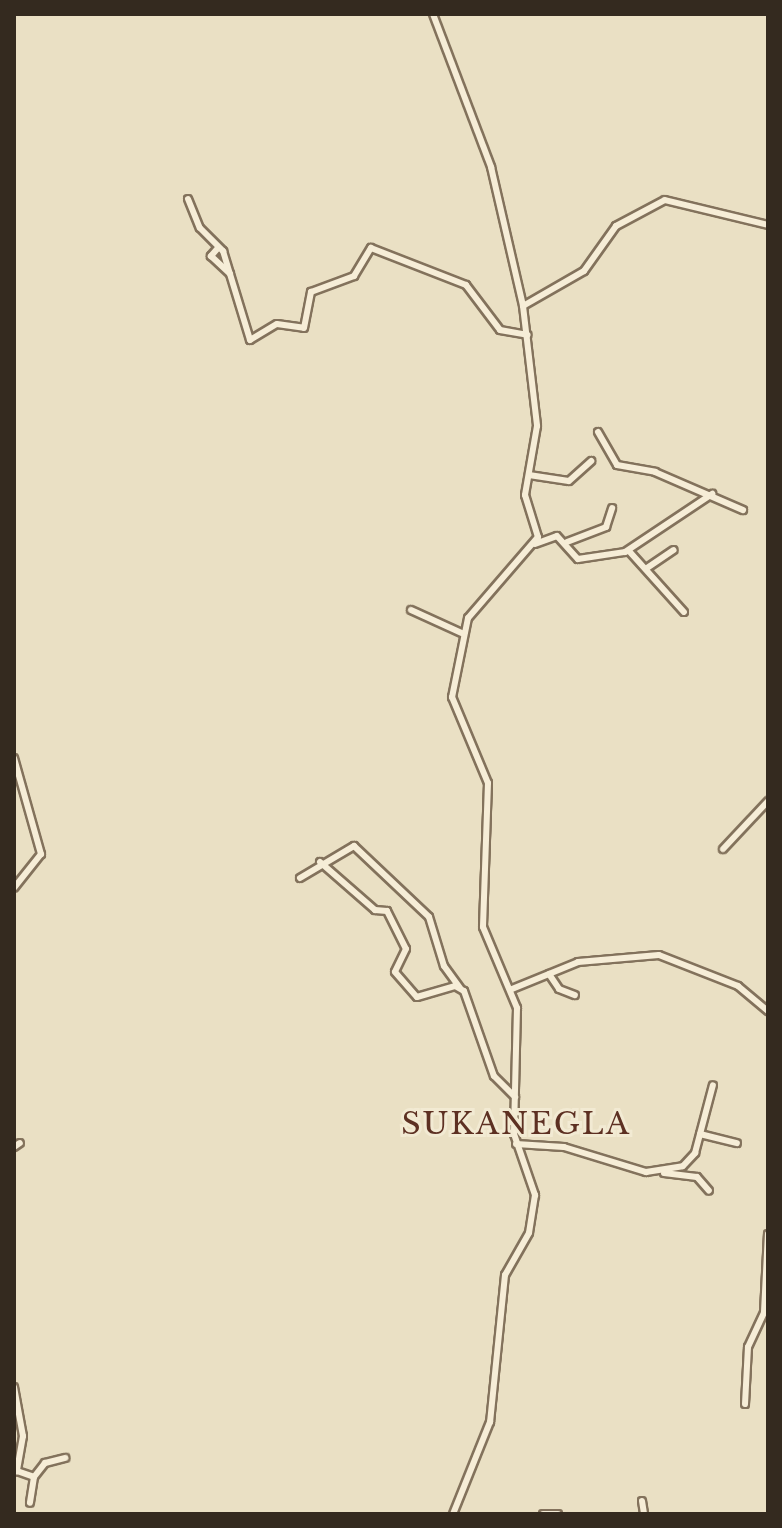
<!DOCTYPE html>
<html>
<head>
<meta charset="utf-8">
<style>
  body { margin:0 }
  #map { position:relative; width:782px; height:1528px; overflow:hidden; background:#eae0c4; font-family:"Libre Baskerville",serif }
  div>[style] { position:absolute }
  .roads { filter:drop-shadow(2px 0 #83725c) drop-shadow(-2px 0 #83725c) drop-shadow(0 2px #83725c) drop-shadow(0 -2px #83725c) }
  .street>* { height:6px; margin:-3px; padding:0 3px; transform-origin:3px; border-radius:3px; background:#f6edd7 }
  span { translate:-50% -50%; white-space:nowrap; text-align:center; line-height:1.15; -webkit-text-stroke:6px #f2ead3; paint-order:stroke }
  .quarter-label { font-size:30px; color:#5d3022; letter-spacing:2px }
  .frame { position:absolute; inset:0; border:16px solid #342a1f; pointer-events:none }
</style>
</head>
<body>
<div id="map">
  <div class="roads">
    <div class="street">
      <i style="left:433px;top:14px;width:164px;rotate:69.2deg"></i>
      <i style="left:491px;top:167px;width:143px;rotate:77deg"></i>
      <i style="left:523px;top:306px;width:121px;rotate:83.3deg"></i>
      <i style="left:537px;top:426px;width:70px;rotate:99.9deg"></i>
      <i style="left:525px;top:495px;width:44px;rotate:72.8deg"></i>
      <i style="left:538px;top:537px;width:107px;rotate:130.8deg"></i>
      <i style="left:468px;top:618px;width:81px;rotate:101.4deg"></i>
      <i style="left:452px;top:697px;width:93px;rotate:67.3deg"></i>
      <i style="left:488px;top:783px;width:144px;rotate:92deg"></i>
      <i style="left:483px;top:927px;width:88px;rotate:67.2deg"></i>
      <i style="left:517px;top:1008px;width:126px;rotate:91.4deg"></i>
      <i style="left:514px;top:1134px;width:65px;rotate:71deg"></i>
      <i style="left:535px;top:1195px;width:38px;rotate:99deg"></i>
      <i style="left:529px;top:1233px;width:48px;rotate:119.7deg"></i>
      <i style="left:505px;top:1275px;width:148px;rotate:95.8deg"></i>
      <i style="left:490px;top:1422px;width:99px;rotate:111.9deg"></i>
      <i style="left:188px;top:199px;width:31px;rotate:68deg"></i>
      <i style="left:200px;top:228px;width:33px;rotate:45deg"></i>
      <i style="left:223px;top:251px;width:93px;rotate:73.1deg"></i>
      <i style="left:250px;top:340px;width:31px;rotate:-31deg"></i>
      <i style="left:277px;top:324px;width:27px;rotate:8deg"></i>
      <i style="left:304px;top:328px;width:37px;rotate:-79deg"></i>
      <i style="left:311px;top:292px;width:46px;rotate:-20.4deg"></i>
      <i style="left:354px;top:276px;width:33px;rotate:-59deg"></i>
      <i style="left:371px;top:248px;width:102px;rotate:21.3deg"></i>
      <i style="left:466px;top:285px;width:56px;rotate:52.9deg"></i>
      <i style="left:500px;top:330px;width:28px;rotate:10deg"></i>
      <i style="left:218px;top:248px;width:11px;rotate:131deg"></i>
      <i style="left:211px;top:256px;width:26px;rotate:43deg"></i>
      <i style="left:523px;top:306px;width:70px;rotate:-29.8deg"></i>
      <i style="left:584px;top:271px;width:55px;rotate:-54.6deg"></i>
      <i style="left:616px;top:226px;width:55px;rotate:-28deg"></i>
      <i style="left:665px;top:200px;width:106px;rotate:13.6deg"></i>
      <i style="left:598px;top:432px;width:38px;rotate:60deg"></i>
      <i style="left:617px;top:465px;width:39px;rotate:10deg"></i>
      <i style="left:655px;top:472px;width:96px;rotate:23.4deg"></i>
      <i style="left:529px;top:475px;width:40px;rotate:8.5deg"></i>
      <i style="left:569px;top:481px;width:30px;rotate:-42deg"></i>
      <i style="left:567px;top:542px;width:42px;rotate:-21deg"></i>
      <i style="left:606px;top:527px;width:20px;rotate:-72deg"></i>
      <i style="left:535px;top:544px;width:23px;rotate:-20deg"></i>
      <i style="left:557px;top:536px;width:31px;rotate:48deg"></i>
      <i style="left:578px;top:559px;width:48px;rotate:-8.5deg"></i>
      <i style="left:625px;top:552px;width:105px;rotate:-33.7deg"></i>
      <i style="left:629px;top:551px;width:82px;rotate:48deg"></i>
      <i style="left:647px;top:568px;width:32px;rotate:-34deg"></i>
      <i style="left:411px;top:610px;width:58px;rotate:24.4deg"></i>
      <i style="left:14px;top:758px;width:100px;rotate:74.3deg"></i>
      <i style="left:41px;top:854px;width:43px;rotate:128.5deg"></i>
      <i style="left:723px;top:849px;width:66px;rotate:-46.8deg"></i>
      <i style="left:320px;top:862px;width:73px;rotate:41.1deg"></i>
      <i style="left:375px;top:910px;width:12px;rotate:5deg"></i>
      <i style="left:387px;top:911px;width:42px;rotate:63.4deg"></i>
      <i style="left:406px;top:949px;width:25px;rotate:116deg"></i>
      <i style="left:395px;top:972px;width:33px;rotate:49deg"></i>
      <i style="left:417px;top:997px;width:40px;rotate:-16deg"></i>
      <i style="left:455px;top:986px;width:10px;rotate:29deg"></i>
      <i style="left:464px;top:991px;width:90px;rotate:70.6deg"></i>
      <i style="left:494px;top:1076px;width:30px;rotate:45deg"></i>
      <i style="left:300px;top:878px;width:63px;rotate:-30.7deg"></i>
      <i style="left:354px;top:846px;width:103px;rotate:43.4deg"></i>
      <i style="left:429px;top:917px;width:51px;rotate:73deg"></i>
      <i style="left:444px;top:966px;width:27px;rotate:54deg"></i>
      <i style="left:549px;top:974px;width:18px;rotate:56deg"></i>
      <i style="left:559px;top:989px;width:17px;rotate:21deg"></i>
      <i style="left:512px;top:989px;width:71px;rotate:-22.2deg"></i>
      <i style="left:578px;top:962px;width:81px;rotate:-4.9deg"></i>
      <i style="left:659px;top:955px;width:85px;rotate:21.4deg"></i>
      <i style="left:738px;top:986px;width:39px;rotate:40deg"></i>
      <i style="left:700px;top:1134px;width:38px;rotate:14deg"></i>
      <i style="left:516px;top:1144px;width:48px;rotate:3.6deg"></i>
      <i style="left:564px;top:1147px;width:86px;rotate:17deg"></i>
      <i style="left:646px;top:1172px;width:37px;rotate:-9deg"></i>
      <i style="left:683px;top:1166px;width:18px;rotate:-47deg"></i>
      <i style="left:695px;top:1153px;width:70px;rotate:-75.2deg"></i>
      <i style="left:14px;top:1147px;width:7px;rotate:-34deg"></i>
      <i style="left:664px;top:1173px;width:33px;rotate:7deg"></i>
      <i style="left:697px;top:1177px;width:18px;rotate:49deg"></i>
      <i style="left:14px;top:1387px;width:50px;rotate:79.6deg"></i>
      <i style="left:23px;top:1436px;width:36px;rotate:100deg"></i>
      <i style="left:745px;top:1404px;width:57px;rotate:-87deg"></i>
      <i style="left:748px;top:1347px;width:38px;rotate:-65deg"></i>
      <i style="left:764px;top:1312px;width:78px;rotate:-87.1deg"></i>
      <i style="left:17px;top:1471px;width:18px;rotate:19deg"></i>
      <i style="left:34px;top:1477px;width:26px;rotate:99deg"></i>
      <i style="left:34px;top:1477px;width:18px;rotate:-52deg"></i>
      <i style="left:45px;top:1463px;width:21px;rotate:-14deg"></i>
      <i style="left:642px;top:1501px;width:13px;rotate:81deg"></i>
      <i style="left:543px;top:1514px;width:15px"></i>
    </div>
  </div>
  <div class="quarter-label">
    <span style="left:516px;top:1124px">SUKANEGLA</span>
  </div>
  <div class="frame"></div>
</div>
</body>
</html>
